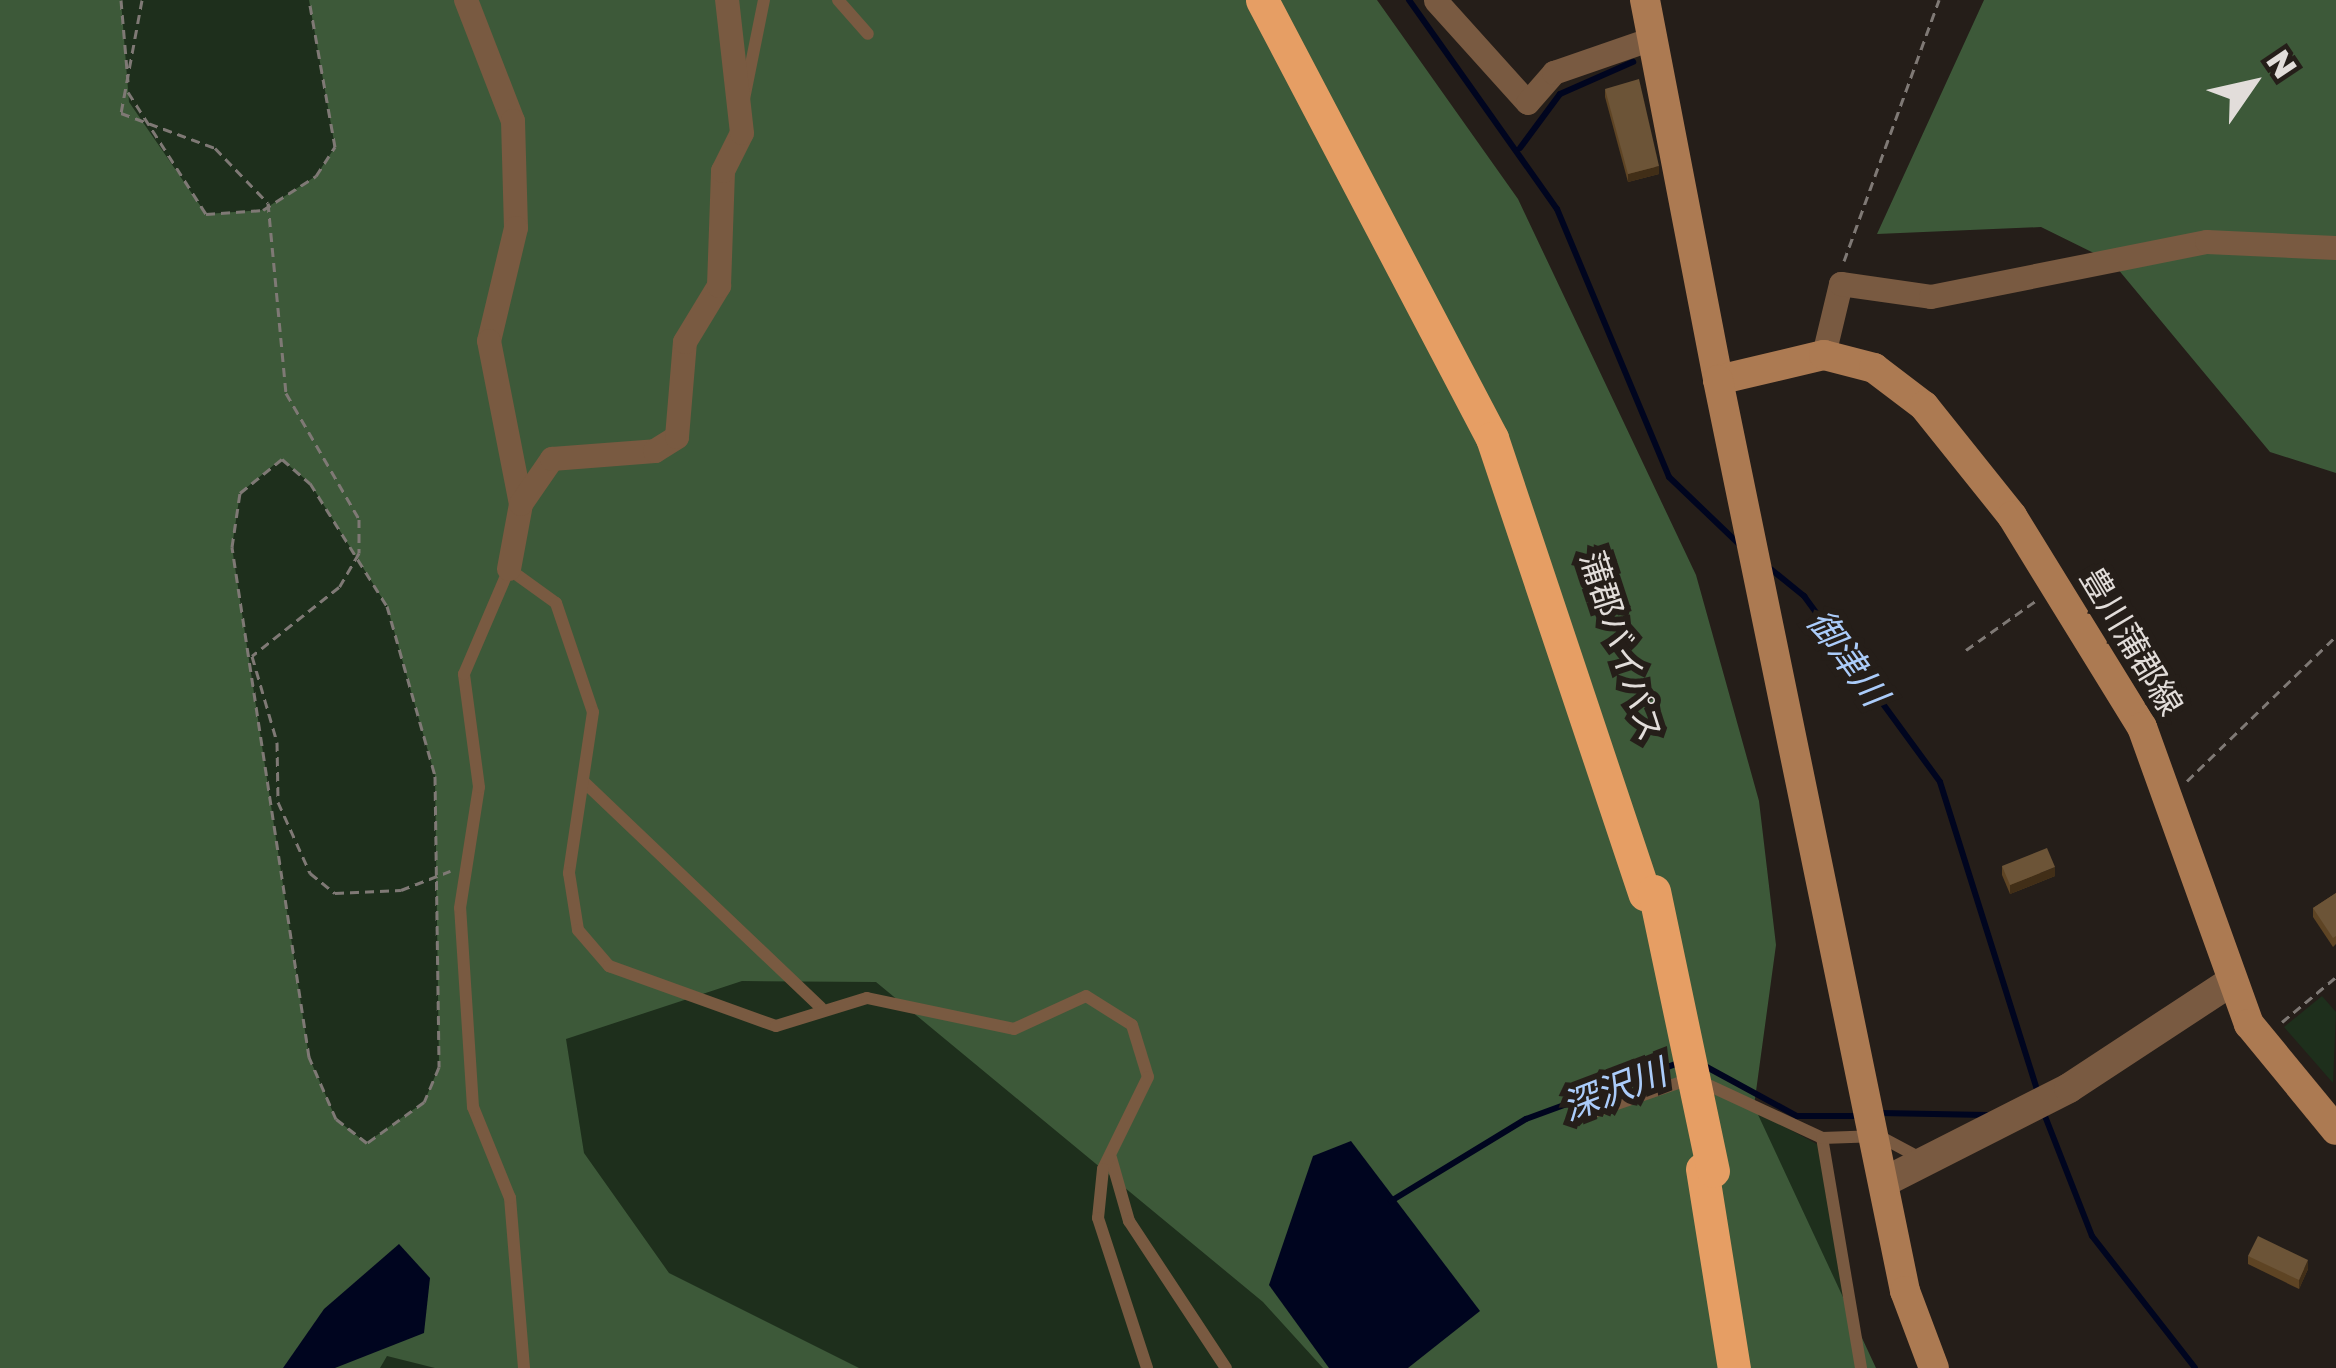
<!DOCTYPE html>
<html>
<head>
<meta charset="utf-8">
<style>
  body { margin:0 }
  #map { position:relative; width:2336px; height:1368px; overflow:hidden; background:#251e19; font-family:"Golos Text","Noto Sans JP",sans-serif }
  div>[style] { position:absolute }
  .green>* { inset:0; background:#1e2f1c }
  .forest>* { inset:0; background:#3d5939 }
  .water>* { inset:0; background:#00051f }
  .stream>* { height:6px; margin:-3px; padding:0 3px; transform-origin:3px; border-radius:3px; background:#00051f }
  .path>* { height:3px; margin-top:-1.5px; transform-origin:0; background:repeating-linear-gradient(90deg,#7f7975 0 9px,transparent 0 15px) }
  .service>* { height:12px; margin:-6px; padding:0 6px; transform-origin:6px; border-radius:6px; background:#795a41 }
  .minor>* { height:24px; margin:-12px; padding:0 12px; transform-origin:12px; border-radius:12px; background:#795a41 }
  .tertiary>* { height:30px; margin:-15px; padding:0 15px; transform-origin:15px; border-radius:15px; background:#795a41 }
  .secondary>* { height:30px; margin:-15px; padding:0 15px; transform-origin:15px; border-radius:15px; background:#ac7a52 }
  .trunk>* { height:33px; margin:-16.5px; padding:0 16.5px; transform-origin:16.5px; border-radius:16.5px; background:#e69e64 }
  .trunk-bridge>* { height:33px; margin:-16.5px; padding:0 16.5px; transform-origin:16.5px; border-radius:16.5px; background:#e69e64 }
  .wall>* { inset:0; background:#5e4424 }
  .shaded-wall>* { inset:0; background:#412e17 }
  .building>* { inset:0; background:#6c5437 }
  span { translate:-50% -50%; white-space:nowrap; text-align:center; line-height:1.15; -webkit-text-stroke:12px #251e19; paint-order:stroke }
  .street-label { font-size:33px; color:#e2ddda }
  .water-label { font-size:36px; color:#abccfa; font-style:italic }
  .north { position:absolute; left:2192px; top:24px; width:120px; height:120px; -webkit-text-stroke:9px #251e19; paint-order:stroke; rotate:56deg; font-size:33px; font-weight:700; line-height:48px; text-align:center; color:#e2ddda }
  .north::after { content:''; display:block; margin:auto; width:42px; height:54px; background:#e2ddda; clip-path:polygon(50% 0,100% 100%,50% 72%,0 100%) }
</style>
</head>
<body>
<div id="map">
  <div class="green">
    <i style="clip-path:polygon(0 0,986px 0,1748px 1107px,1828px 1150px,1862px 1368px,0 1368px)"></i>
    <i style="clip-path:polygon(2322px 996px,2336px 1012px,2333px 1083px,2284px 1027px)"></i>
  </div>
  <div class="forest">
    <i style="clip-path:polygon(evenodd,0 0,121px 0,129px 102px,206px 214px,263px 210px,316px 176px,335px 147px,309px 0,1377px 0,1518px 199px,1696px 575px,1759px 801px,1776px 945px,1754px 1106px,1876px 1368px,1323px 1368px,1263px 1302px,876px 982px,742px 981px,566px 1039px,584px 1153px,669px 1273px,859px 1368px,435px 1368px,387px 1356px,380px 1368px,0 1368px,0 0,281px 459px,310px 483px,387px 606px,435px 776px,439px 1067px,424px 1102px,366px 1143px,336px 1119px,309px 1057px,232px 547px,240px 493px,281px 459px)"></i>
    <i style="clip-path:polygon(1984px 0,2336px 0,2336px 473px,2270px 452px,2112px 262px,2041px 227px,1877px 234px)"></i>
  </div>
  <div class="water">
    <i style="clip-path:polygon(1351px 1141px,1480px 1311px,1408px 1368px,1329px 1368px,1269px 1285px,1313px 1156px)"></i>
    <i style="clip-path:polygon(399px 1244px,430px 1278px,424px 1333px,335px 1368px,283px 1368px,324px 1309px)"></i>
  </div>
  <div class="stream">
    <i style="left:1409px;top:0;width:256px;rotate:54.7deg"></i>
    <i style="left:1557px;top:209px;width:290px;rotate:67.3deg"></i>
    <i style="left:1669px;top:477px;width:101px;rotate:43.8deg"></i>
    <i style="left:1520px;top:148px;width:67px;rotate:-53.5deg"></i>
    <i style="left:1560px;top:94px;width:80px;rotate:-23.7deg"></i>
    <i style="left:1767px;top:566px;width:48px;rotate:39deg"></i>
    <i style="left:1804px;top:596px;width:230px;rotate:53.8deg"></i>
    <i style="left:1940px;top:782px;width:326px;rotate:72.5deg"></i>
    <i style="left:1703px;top:1065px;width:107px;rotate:28.5deg"></i>
    <i style="left:1797px;top:1116px;width:64px"></i>
    <i style="left:2043px;top:1111px;width:134px;rotate:68.6deg"></i>
    <i style="left:2092px;top:1236px;width:167px;rotate:52deg"></i>
    <i style="left:1880px;top:1113px;width:107px;rotate:1.1deg"></i>
    <i style="left:1391px;top:1201px;width:158px;rotate:-31.3deg"></i>
    <i style="left:1526px;top:1119px;width:162px;rotate:-20.2deg"></i>
  </div>
  <div class="path">
    <i style="left:121px;top:0;width:82px;rotate:85.1deg"></i>
    <i style="left:142px;top:0;width:115px;rotate:100.5deg"></i>
    <i style="left:121px;top:113px;width:100px;rotate:20.4deg"></i>
    <i style="left:215px;top:148px;width:76px;rotate:46.1deg"></i>
    <i style="left:268px;top:203px;width:191px;rotate:84.6deg"></i>
    <i style="left:286px;top:393px;width:146px;rotate:59.9deg"></i>
    <i style="left:359px;top:519px;width:34px;rotate:90deg"></i>
    <i style="left:359px;top:553px;width:39px;rotate:120deg"></i>
    <i style="left:339px;top:587px;width:111px;rotate:141.6deg"></i>
    <i style="left:252px;top:656px;width:90px;rotate:73.8deg"></i>
    <i style="left:277px;top:742px;width:60px;rotate:89deg"></i>
    <i style="left:278px;top:802px;width:78px;rotate:65.7deg"></i>
    <i style="left:310px;top:873px;width:32px;rotate:39deg"></i>
    <i style="left:335px;top:893px;width:66px;rotate:-2.6deg"></i>
    <i style="left:401px;top:890px;width:53px;rotate:-21.2deg"></i>
    <i style="left:128px;top:92px;width:145px;rotate:57.4deg"></i>
    <i style="left:206px;top:214px;width:57px;rotate:-4deg"></i>
    <i style="left:263px;top:210px;width:63px;rotate:-32.7deg"></i>
    <i style="left:316px;top:176px;width:35px;rotate:-57deg"></i>
    <i style="left:335px;top:147px;width:149px;rotate:-100deg"></i>
    <i style="left:1844px;top:261px;width:278px;rotate:-70deg"></i>
    <i style="left:282px;top:459px;width:37px;rotate:41deg"></i>
    <i style="left:310px;top:483px;width:145px;rotate:58deg"></i>
    <i style="left:387px;top:606px;width:177px;rotate:74.2deg"></i>
    <i style="left:435px;top:776px;width:291px;rotate:89.2deg"></i>
    <i style="left:439px;top:1067px;width:38px;rotate:113deg"></i>
    <i style="left:424px;top:1102px;width:70px;rotate:144.3deg"></i>
    <i style="left:367px;top:1143px;width:39px;rotate:-142deg"></i>
    <i style="left:336px;top:1119px;width:68px;rotate:-113.5deg"></i>
    <i style="left:309px;top:1057px;width:516px;rotate:-98.59deg"></i>
    <i style="left:232px;top:547px;width:55px;rotate:-81.6deg"></i>
    <i style="left:240px;top:493px;width:54px;rotate:-39deg"></i>
    <i style="left:1966px;top:650px;width:87px;rotate:-35.2deg"></i>
    <i style="left:2187px;top:781px;width:208px;rotate:-44.2deg"></i>
    <i style="left:2282px;top:1022px;width:70px;rotate:-39.8deg"></i>
  </div>
  <div class="service">
    <i style="left:838px;top:0;width:45px;rotate:48.6deg"></i>
    <i style="left:743px;top:104px;width:106px;rotate:-78.6deg"></i>
    <i style="left:584px;top:782px;width:327px;rotate:43.6deg"></i>
    <i style="left:1596px;top:1111px;width:102px;rotate:-18.8deg"></i>
    <i style="left:1693px;top:1078px;width:142px;rotate:24.9deg"></i>
    <i style="left:1111px;top:1158px;width:66px;rotate:74.1deg"></i>
    <i style="left:1129px;top:1221px;width:176px;rotate:56.6deg"></i>
    <i style="left:524px;top:1368px;width:171px;rotate:-94.7deg"></i>
    <i style="left:510px;top:1198px;width:98px;rotate:-112.1deg"></i>
    <i style="left:473px;top:1107px;width:199px;rotate:-93.7deg"></i>
    <i style="left:460px;top:908px;width:122px;rotate:-81.1deg"></i>
    <i style="left:479px;top:787px;width:114px;rotate:-97.6deg"></i>
    <i style="left:464px;top:674px;width:114px;rotate:-66.8deg"></i>
    <i style="left:509px;top:569px;width:58px;rotate:35.9deg"></i>
    <i style="left:556px;top:603px;width:115px;rotate:71.3deg"></i>
    <i style="left:593px;top:712px;width:163px;rotate:98.5deg"></i>
    <i style="left:569px;top:873px;width:58px;rotate:81deg"></i>
    <i style="left:578px;top:930px;width:48px;rotate:49.3deg"></i>
    <i style="left:609px;top:966px;width:177px;rotate:19.8deg"></i>
    <i style="left:776px;top:1026px;width:95px;rotate:-17.1deg"></i>
    <i style="left:867px;top:998px;width:150px;rotate:11.9deg"></i>
    <i style="left:1014px;top:1029px;width:79px;rotate:-24.6deg"></i>
    <i style="left:1086px;top:996px;width:54px;rotate:32.2deg"></i>
    <i style="left:1132px;top:1025px;width:54px;rotate:72.9deg"></i>
    <i style="left:1148px;top:1077px;width:102px;rotate:116.1deg"></i>
    <i style="left:1103px;top:1169px;width:49px;rotate:95.8deg"></i>
    <i style="left:1098px;top:1218px;width:158px;rotate:71.9deg"></i>
    <i style="left:1861px;top:1368px;width:233px;rotate:-99.6deg"></i>
    <i style="left:1822px;top:1138px;width:57px;rotate:-2deg"></i>
    <i style="left:1879px;top:1136px;width:51px;rotate:28.1deg"></i>
  </div>
  <div class="minor">
    <i style="left:466px;top:0;width:130px;rotate:68.8deg"></i>
    <i style="left:513px;top:121px;width:107px;rotate:88.4deg"></i>
    <i style="left:516px;top:228px;width:116px;rotate:103.4deg"></i>
    <i style="left:489px;top:341px;width:166px;rotate:78.9deg"></i>
    <i style="left:1436px;top:1px;width:137px;rotate:48deg"></i>
    <i style="left:1528px;top:103px;width:40px;rotate:-49deg"></i>
    <i style="left:1554px;top:73px;width:104px;rotate:-19.1deg"></i>
    <i style="left:1824px;top:355px;width:73px;rotate:-76.5deg"></i>
    <i style="left:1841px;top:284px;width:91px;rotate:8.2deg"></i>
    <i style="left:1931px;top:297px;width:281px;rotate:-11.3deg"></i>
    <i style="left:2207px;top:242px;width:129px;rotate:2.7deg"></i>
    <i style="left:509px;top:569px;width:66px;rotate:-79.5deg"></i>
    <i style="left:521px;top:504px;width:55px;rotate:-55.4deg"></i>
    <i style="left:552px;top:459px;width:103px;rotate:-4.4deg"></i>
    <i style="left:655px;top:451px;width:26px;rotate:-32deg"></i>
    <i style="left:677px;top:437px;width:95px;rotate:-85.2deg"></i>
    <i style="left:685px;top:342px;width:66px;rotate:-58.7deg"></i>
    <i style="left:719px;top:286px;width:115px;rotate:-88deg"></i>
    <i style="left:723px;top:171px;width:42px;rotate:-63.4deg"></i>
    <i style="left:742px;top:133px;width:134px;rotate:-96.4deg"></i>
  </div>
  <div class="tertiary">
    <i style="left:1888px;top:1180px;width:203px;rotate:-26.9deg"></i>
    <i style="left:2069px;top:1088px;width:195px;rotate:-33.3deg"></i>
  </div>
  <div class="secondary">
    <i style="left:1645px;top:0;width:387px;rotate:79.1deg"></i>
    <i style="left:1718px;top:380px;width:109px;rotate:-13.3deg"></i>
    <i style="left:1824px;top:355px;width:52px;rotate:14.6deg"></i>
    <i style="left:1874px;top:368px;width:63px;rotate:37.2deg"></i>
    <i style="left:1924px;top:406px;width:141px;rotate:51.3deg"></i>
    <i style="left:2012px;top:516px;width:248px;rotate:58.4deg"></i>
    <i style="left:2142px;top:727px;width:316px;rotate:70.2deg"></i>
    <i style="left:2249px;top:1024px;width:137px;rotate:50.6deg"></i>
    <i style="left:1718px;top:380px;width:930px;rotate:78.4deg"></i>
    <i style="left:1905px;top:1291px;width:82px;rotate:69.4deg"></i>
  </div>
  <div class="trunk">
    <i style="left:1262px;top:0;width:495px;rotate:62.3deg"></i>
    <i style="left:1492px;top:438px;width:481px;rotate:71.5deg"></i>
    <i style="left:1702px;top:1169px;width:202px;rotate:80.9deg"></i>
  </div>
  <div class="trunk-bridge">
    <i style="left:1654px;top:891px;width:286px;rotate:78.1deg"></i>
  </div>
  <div class="wall">
    <i style="clip-path:polygon(1605px 89px,1659px 174px,1628px 182px,1605px 97px)"></i>
    <i style="clip-path:polygon(2002px 866px,2055px 876px,2010px 894px,2002px 875px)"></i>
    <i style="clip-path:polygon(2336px 893px,2336px 944px,2333px 947px,2313px 917px,2313px 908px)"></i>
    <i style="clip-path:polygon(2248px 1256px,2308px 1269px,2299px 1289px,2248px 1264px)"></i>
  </div>
  <div class="shaded-wall">
    <i style="clip-path:polygon(1659px 166px,1659px 174px,1628px 182px,1628px 174px)"></i>
    <i style="clip-path:polygon(2055px 867px,2055px 876px,2010px 894px,2010px 885px)"></i>
    <i style="clip-path:polygon(2308px 1260px,2308px 1269px,2299px 1289px,2299px 1280px)"></i>
  </div>
  <div class="building">
    <i style="clip-path:polygon(1639px 79px,1659px 166px,1628px 174px,1605px 89px)"></i>
    <i style="clip-path:polygon(2047px 848px,2055px 867px,2010px 885px,2002px 866px)"></i>
    <i style="clip-path:polygon(2336px 893px,2336px 936px,2333px 938px,2313px 908px)"></i>
    <i style="clip-path:polygon(2258px 1236px,2308px 1260px,2299px 1280px,2248px 1256px)"></i>
  </div>
  <div class="street-label">
    <span style="left:2132px;top:641px;rotate:59deg">豊川蒲郡線</span>
    <span style="left:1622px;top:646px;rotate:72deg">蒲郡バイパス</span>
  </div>
  <div class="water-label">
    <span style="left:1848px;top:657px;rotate:54deg">御津川</span>
    <span style="left:1614px;top:1089px;rotate:-21deg">深沢川</span>
  </div>
  <div class="north">N</div>
</div>
</body>
</html>
